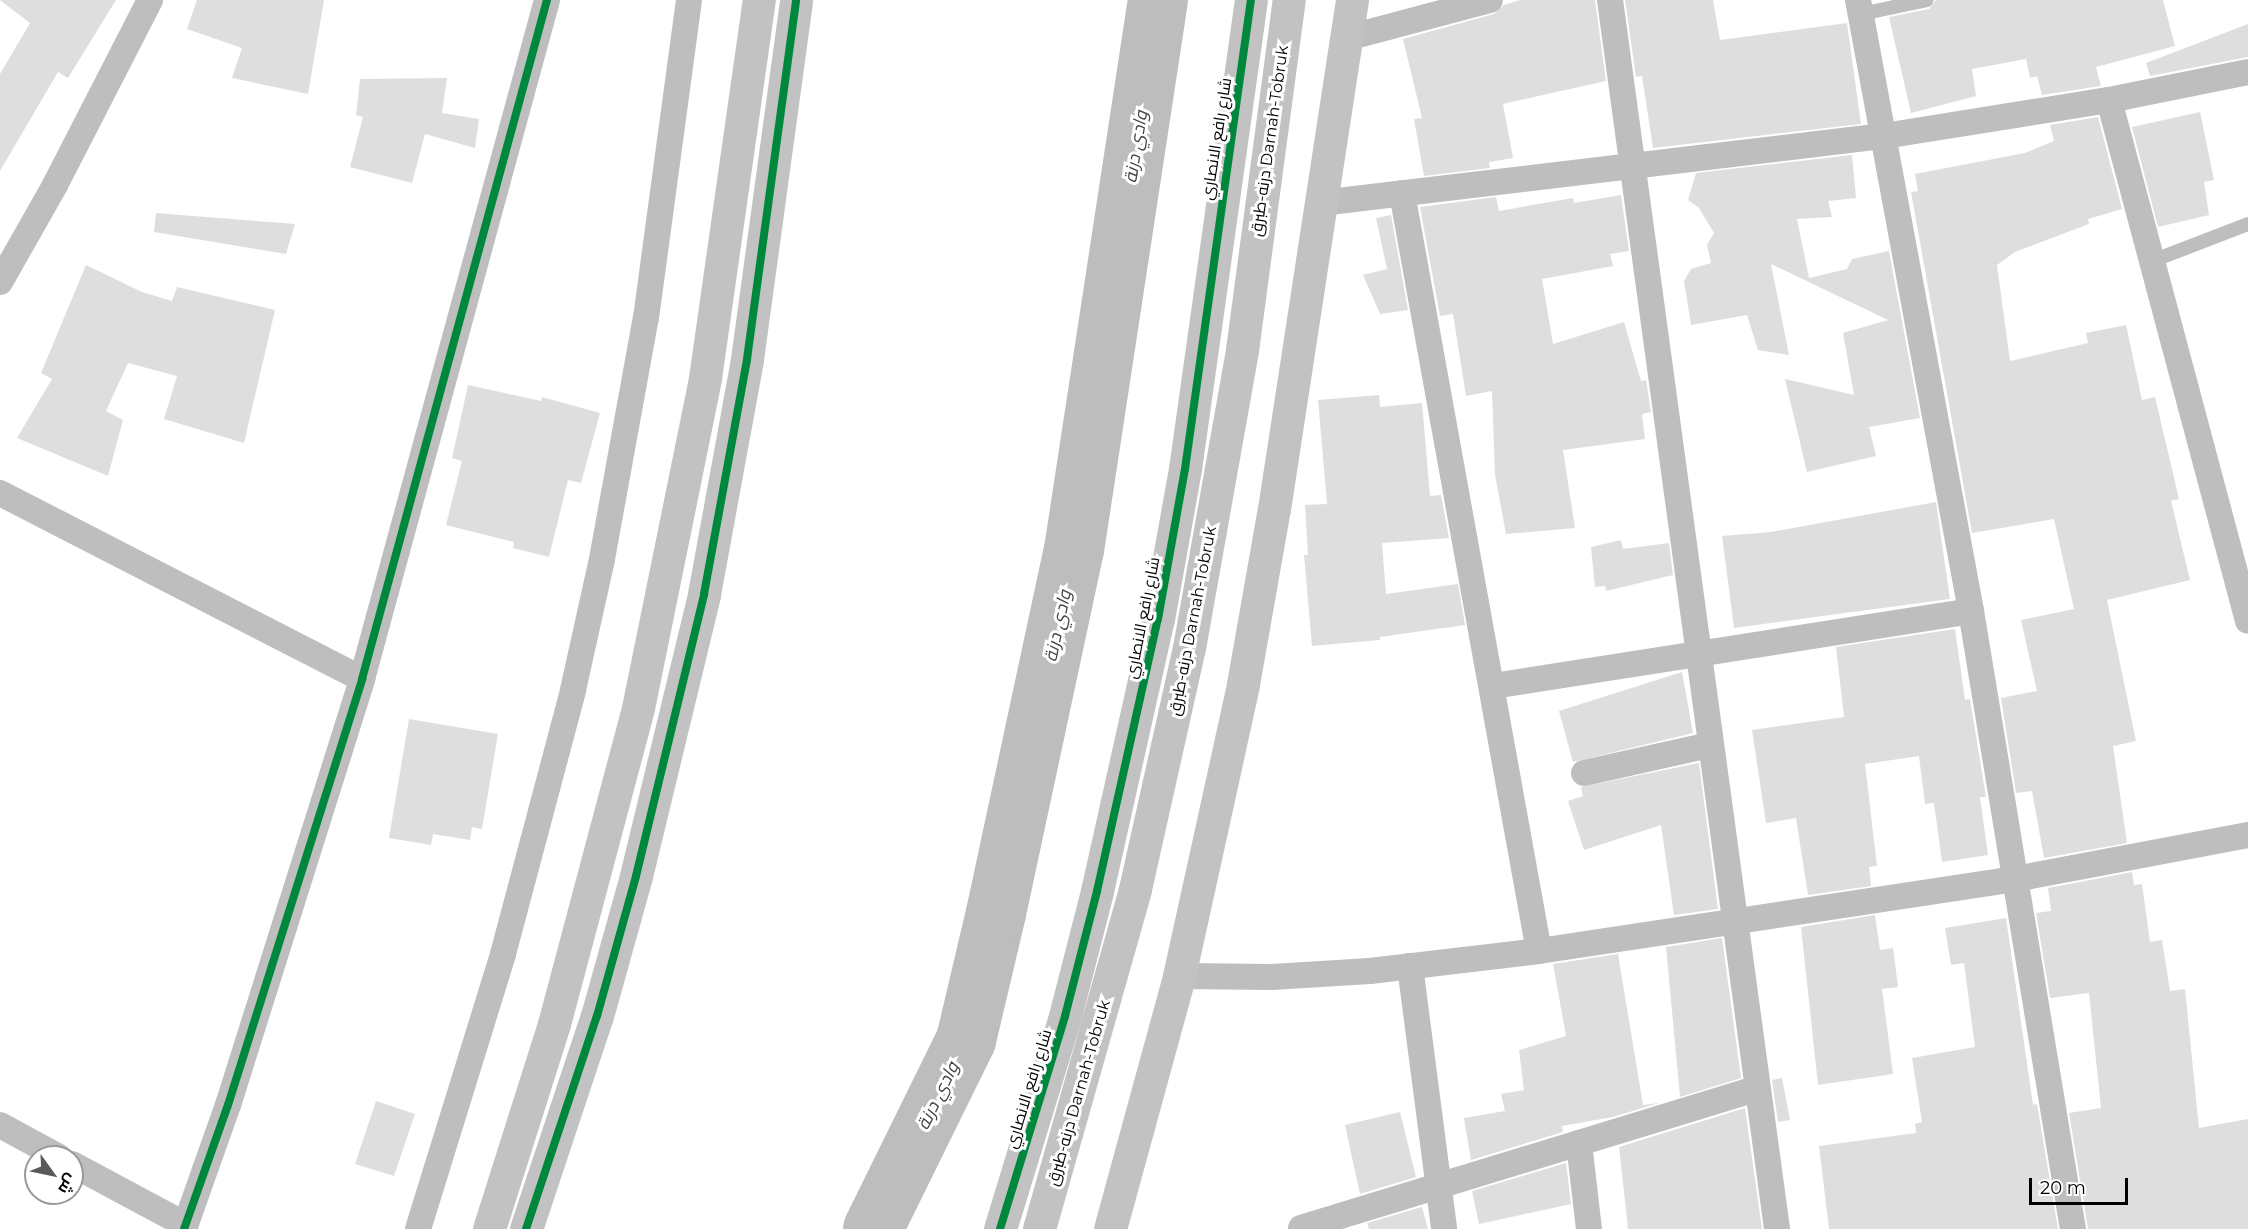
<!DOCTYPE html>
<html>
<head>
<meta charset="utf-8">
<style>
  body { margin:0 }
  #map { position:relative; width:2248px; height:1229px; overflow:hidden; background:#fff; font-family:Montserrat,Cairo,sans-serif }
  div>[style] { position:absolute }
  .river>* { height:60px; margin:-30px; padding:0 30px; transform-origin:30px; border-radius:30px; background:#bdbdbd }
  .building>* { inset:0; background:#dedede }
  .lane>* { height:14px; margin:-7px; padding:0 7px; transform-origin:7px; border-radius:7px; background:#bebebe }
  .street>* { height:26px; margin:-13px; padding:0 13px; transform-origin:13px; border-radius:13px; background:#bebebe }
  .secondary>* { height:33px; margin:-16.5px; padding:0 16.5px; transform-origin:16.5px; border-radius:16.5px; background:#c2c2c2 }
  .cycleway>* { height:8px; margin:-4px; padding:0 4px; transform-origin:4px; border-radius:4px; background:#00873e }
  span { translate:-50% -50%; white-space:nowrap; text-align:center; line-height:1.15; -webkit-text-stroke:6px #fff; paint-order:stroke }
  .street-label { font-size:16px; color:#000 }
  .water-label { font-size:18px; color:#424242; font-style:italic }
  .north { position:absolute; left:24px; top:1145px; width:60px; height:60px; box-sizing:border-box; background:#fff; border:2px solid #999; border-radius:50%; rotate:123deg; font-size:16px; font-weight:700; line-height:24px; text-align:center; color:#000 }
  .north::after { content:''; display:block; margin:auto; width:21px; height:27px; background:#595959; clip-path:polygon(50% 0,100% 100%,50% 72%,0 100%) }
  .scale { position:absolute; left:2029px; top:1178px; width:99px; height:27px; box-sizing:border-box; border:3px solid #000; border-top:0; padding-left:8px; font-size:18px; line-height:21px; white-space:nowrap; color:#000; -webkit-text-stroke:4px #fff; paint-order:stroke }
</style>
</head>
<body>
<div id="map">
  <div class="river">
    <i style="left:873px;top:1229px;width:211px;rotate:-63.8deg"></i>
    <i style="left:966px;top:1040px;width:130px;rotate:-76.7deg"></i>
    <i style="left:996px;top:913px;width:371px;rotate:-77.9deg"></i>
    <i style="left:1074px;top:550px;width:556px;rotate:-81.32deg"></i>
  </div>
  <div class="building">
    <i style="clip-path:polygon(0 0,116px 0,68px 78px,58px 72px,0 171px,0 74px,30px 23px)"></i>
    <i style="clip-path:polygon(197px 0,324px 0,308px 94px,232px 78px,242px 48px,187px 29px)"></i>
    <i style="clip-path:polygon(1520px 0,1595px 0,1606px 81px,1503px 104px,1513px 158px,1489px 162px,1490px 168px,1424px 176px,1414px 119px,1422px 118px,1403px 39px,1494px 14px,1504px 5px)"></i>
    <i style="clip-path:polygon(1625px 0,1713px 0,1720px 40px,1847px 23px,1861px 124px,1653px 148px,1642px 76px,1636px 77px)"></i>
    <i style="clip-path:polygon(1936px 0,2163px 0,2175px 46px,2096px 67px,2101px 86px,2042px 95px,2037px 76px,2030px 78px,2026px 59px,1972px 69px,1976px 96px,1911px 113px,1889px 17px,1929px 9px)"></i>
    <i style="clip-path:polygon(2248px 24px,2248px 57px,2150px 76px,2146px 63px)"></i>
    <i style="clip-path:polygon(447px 78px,442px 113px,479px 119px,475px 148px,425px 134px,412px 183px,350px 167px,363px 117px,356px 115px,360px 79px)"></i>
    <i style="clip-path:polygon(2200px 112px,2214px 180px,2204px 182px,2209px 215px,2158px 227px,2132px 127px)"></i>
    <i style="clip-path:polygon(2098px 117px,2122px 209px,2088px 219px,2089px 224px,2015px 252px,1997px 265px,2010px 361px,2088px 343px,2086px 333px,2126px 325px,2142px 400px,2155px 397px,2179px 499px,2171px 501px,2190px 580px,2107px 600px,2136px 741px,2113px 746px,2127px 843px,2044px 858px,2032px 791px,2016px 793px,2001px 698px,2037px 691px,2021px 620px,2074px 609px,2054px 519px,1972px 533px,1911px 192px,1918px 191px,1915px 174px,2025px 153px,2054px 141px,2050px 125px)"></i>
    <i style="clip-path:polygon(1852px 155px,1856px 198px,1828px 201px,1832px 217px,1797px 219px,1809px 278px,1847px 269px,1852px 259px,1889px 251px,1920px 418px,1869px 427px,1876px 456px,1807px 472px,1785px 379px,1854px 395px,1843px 333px,1888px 320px,1771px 264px,1789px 355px,1758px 350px,1747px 315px,1691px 325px,1684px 281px,1691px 269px,1711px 263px,1707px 245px,1714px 233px,1699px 208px,1688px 200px,1696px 173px)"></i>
    <i style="clip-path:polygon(1621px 195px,1629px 251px,1610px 254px,1613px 266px,1542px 279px,1553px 344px,1624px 322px,1641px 381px,1646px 380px,1651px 412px,1642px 414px,1645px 439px,1563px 450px,1575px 528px,1506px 534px,1495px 475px,1492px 391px,1466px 396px,1453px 314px,1440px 316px,1420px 207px,1496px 197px,1499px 211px,1573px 198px,1574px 203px)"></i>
    <i style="clip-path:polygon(156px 213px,295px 224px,286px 254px,154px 232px)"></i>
    <i style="clip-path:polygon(1391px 215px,1408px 310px,1380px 314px,1363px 275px,1387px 269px,1376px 218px)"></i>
    <i style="clip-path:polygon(86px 265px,142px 292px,172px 301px,177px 287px,275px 310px,244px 443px,164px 419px,177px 376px,128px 363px,106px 411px,123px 420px,108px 476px,17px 438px,52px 379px,41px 373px)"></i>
    <i style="clip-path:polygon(468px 385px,541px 401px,542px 397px,600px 413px,581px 483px,568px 480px,549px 557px,513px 548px,514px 542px,446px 525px,462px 461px,452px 458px)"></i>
    <i style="clip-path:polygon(1379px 395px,1380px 407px,1422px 403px,1430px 496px,1441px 495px,1449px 538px,1382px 543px,1386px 594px,1458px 584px,1465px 625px,1380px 637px,1380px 640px,1312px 646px,1304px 555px,1308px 555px,1305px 505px,1327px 504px,1318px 400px)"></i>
    <i style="clip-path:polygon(1936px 502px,1950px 599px,1734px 628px,1722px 536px,1771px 532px)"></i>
    <i style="clip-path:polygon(1621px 540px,1623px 549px,1669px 543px,1673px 575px,1606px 591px,1605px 586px,1595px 587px,1591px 547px)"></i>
    <i style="clip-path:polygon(1955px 629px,1965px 700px,1970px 699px,1986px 797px,1980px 797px,1988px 855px,1942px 862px,1934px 803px,1925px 804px,1919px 756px,1865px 764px,1877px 866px,1869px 867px,1871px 886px,1808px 895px,1796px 818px,1766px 823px,1752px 730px,1844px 717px,1836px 647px)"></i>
    <i style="clip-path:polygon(1682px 672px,1693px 733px,1573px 762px,1559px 711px)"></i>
    <i style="clip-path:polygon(409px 719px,498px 734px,482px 829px,472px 827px,470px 840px,433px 834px,431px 845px,389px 838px)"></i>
    <i style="clip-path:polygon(1699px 763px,1718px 909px,1674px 915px,1661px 825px,1584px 850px,1568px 801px,1583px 796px,1581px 787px)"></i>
    <i style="clip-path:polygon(2132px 872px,2134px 885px,2142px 884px,2150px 942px,2162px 940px,2170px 991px,2185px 989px,2199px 1128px,2248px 1119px,2248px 1229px,2088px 1229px,2069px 1113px,2101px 1108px,2089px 993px,2050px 998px,2036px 913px,2051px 911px,2048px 888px)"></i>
    <i style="clip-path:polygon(1875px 915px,1880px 950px,1893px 948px,1898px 987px,1882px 989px,1893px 1074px,1818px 1085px,1801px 927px)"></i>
    <i style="clip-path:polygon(2006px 918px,2033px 1105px,2037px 1104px,2058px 1229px,1829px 1229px,1819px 1146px,1916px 1133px,1915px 1124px,1922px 1122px,1912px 1058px,1975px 1047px,1964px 963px,1951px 965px,1945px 928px)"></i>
    <i style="clip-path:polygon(1722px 938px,1741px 1078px,1680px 1097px,1666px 947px)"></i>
    <i style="clip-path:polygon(1618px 954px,1643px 1105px,1659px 1103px,1613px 1117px,1562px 1126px,1563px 1132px,1471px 1160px,1464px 1118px,1505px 1111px,1501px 1094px,1524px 1090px,1519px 1050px,1566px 1036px,1553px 964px)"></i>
    <i style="clip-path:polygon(1782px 1078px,1790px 1120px,1778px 1122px,1772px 1080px)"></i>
    <i style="clip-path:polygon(376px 1101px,415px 1114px,394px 1176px,355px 1164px)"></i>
    <i style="clip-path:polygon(1745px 1108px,1762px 1229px,1628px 1229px,1619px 1147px)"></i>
    <i style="clip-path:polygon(1400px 1112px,1416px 1177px,1360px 1194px,1345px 1125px)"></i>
    <i style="clip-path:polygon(1566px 1163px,1571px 1204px,1479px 1224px,1472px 1191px)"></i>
    <i style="clip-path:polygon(1422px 1207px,1428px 1229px,1369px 1229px,1367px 1223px)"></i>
  </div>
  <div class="lane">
    <i style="left:1861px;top:14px;width:67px;rotate:-12deg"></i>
    <i style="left:2152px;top:261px;width:103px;rotate:-21.1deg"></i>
  </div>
  <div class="street">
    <i style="left:1610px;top:0;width:1240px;rotate:82.26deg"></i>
    <i style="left:1858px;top:0;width:621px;rotate:79.52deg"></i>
    <i style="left:1971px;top:611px;width:626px;rotate:80.63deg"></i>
    <i style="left:1347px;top:38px;width:148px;rotate:-14.9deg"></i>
    <i style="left:2109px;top:100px;width:539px;rotate:75.06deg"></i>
    <i style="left:1402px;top:193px;width:770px;rotate:79.76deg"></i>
    <i style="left:1321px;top:203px;width:567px;rotate:-6.79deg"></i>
    <i style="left:1884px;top:136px;width:228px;rotate:-9.1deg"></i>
    <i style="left:2109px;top:100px;width:142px;rotate:-11.4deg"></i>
    <i style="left:0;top:282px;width:112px;rotate:-60.4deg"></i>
    <i style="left:55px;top:185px;width:208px;rotate:-62.8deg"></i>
    <i style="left:0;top:493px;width:407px;rotate:27.2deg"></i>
    <i style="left:1493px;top:686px;width:484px;rotate:-8.9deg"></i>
    <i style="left:1584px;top:773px;width:128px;rotate:-12.6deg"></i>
    <i style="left:1410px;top:966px;width:265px;rotate:82.6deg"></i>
    <i style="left:1179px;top:976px;width:93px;rotate:0.6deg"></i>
    <i style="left:1272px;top:977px;width:98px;rotate:-3.5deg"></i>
    <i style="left:1370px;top:971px;width:170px;rotate:-6.7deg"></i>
    <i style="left:1539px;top:951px;width:481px;rotate:-8.6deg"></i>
    <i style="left:2015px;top:879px;width:237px;rotate:-10.7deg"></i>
    <i style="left:0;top:1125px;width:67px;rotate:28.5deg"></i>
    <i style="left:1579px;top:1143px;width:87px;rotate:83.4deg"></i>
    <i style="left:72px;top:1164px;width:129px;rotate:28.2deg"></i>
    <i style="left:1301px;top:1228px;width:477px;rotate:-17deg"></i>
    <i style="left:184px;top:1229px;width:132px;rotate:-70.5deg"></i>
    <i style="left:228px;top:1105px;width:447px;rotate:-72.5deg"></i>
    <i style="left:362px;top:679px;width:704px;rotate:-74.76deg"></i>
    <i style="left:418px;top:1229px;width:288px;rotate:-72.8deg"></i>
    <i style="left:503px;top:954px;width:273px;rotate:-75.1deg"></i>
    <i style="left:573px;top:690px;width:134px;rotate:-77.5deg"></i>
    <i style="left:602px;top:559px;width:245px;rotate:-79.7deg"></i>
    <i style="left:646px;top:318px;width:321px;rotate:-82.3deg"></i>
  </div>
  <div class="secondary">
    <i style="left:489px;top:1229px;width:215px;rotate:-72.4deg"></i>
    <i style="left:554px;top:1024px;width:327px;rotate:-75.1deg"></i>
    <i style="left:638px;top:708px;width:337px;rotate:-78.5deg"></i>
    <i style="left:705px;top:378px;width:382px;rotate:-81.9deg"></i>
    <i style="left:526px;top:1229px;width:225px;rotate:-71.6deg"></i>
    <i style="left:597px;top:1016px;width:145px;rotate:-74.4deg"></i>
    <i style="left:636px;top:876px;width:290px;rotate:-76.4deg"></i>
    <i style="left:704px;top:594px;width:239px;rotate:-79.6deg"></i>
    <i style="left:747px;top:359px;width:362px;rotate:-82.2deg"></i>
    <i style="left:1000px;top:1229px;width:223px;rotate:-73deg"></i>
    <i style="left:1065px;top:1016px;width:129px;rotate:-75.6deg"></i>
    <i style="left:1097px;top:891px;width:279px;rotate:-77.4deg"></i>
    <i style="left:1158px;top:619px;width:152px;rotate:-79.8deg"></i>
    <i style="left:1185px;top:469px;width:474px;rotate:-82deg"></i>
    <i style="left:1039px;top:1229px;width:353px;rotate:-74.2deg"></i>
    <i style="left:1135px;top:889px;width:247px;rotate:-77.4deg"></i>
    <i style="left:1189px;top:648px;width:303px;rotate:-79.9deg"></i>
    <i style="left:1242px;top:350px;width:353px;rotate:-82.4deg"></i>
    <i style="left:1110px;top:1229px;width:262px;rotate:-74.7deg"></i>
    <i style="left:1179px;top:976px;width:299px;rotate:-77.6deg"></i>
    <i style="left:1243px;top:684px;width:178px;rotate:-80deg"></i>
    <i style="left:1274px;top:509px;width:515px;rotate:-81.29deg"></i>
  </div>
  <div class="cycleway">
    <i style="left:184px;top:1229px;width:132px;rotate:-70.5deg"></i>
    <i style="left:228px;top:1105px;width:447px;rotate:-72.5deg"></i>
    <i style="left:362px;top:679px;width:704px;rotate:-74.76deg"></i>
    <i style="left:526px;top:1229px;width:225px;rotate:-71.6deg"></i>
    <i style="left:597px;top:1016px;width:145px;rotate:-74.4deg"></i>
    <i style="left:636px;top:876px;width:290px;rotate:-76.4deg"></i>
    <i style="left:704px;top:594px;width:239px;rotate:-79.6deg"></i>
    <i style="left:747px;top:359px;width:362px;rotate:-82.2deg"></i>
    <i style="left:1000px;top:1229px;width:223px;rotate:-73deg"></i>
    <i style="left:1065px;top:1016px;width:129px;rotate:-75.6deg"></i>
    <i style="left:1097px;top:891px;width:279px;rotate:-77.4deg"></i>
    <i style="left:1158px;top:619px;width:152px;rotate:-79.8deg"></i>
    <i style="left:1185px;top:469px;width:474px;rotate:-82deg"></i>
  </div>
  <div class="street-label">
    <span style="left:1217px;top:139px;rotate:-81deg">شارع رافع الانصاري</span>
    <span style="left:1270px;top:141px;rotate:-82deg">درنه-طبرق Darnah-Tobruk</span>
    <span style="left:1143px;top:618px;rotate:-79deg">شارع رافع الانصاري</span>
    <span style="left:1193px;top:621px;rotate:-79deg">درنه-طبرق Darnah-Tobruk</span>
    <span style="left:1029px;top:1089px;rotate:-73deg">شارع رافع الانصاري</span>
    <span style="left:1079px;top:1093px;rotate:-74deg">درنه-طبرق Darnah-Tobruk</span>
  </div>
  <div class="water-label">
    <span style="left:1136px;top:147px;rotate:-81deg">وادي درنة</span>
    <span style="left:1058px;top:626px;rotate:-78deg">وادي درنة</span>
    <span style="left:938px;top:1096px;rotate:-64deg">وادي درنة</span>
  </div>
  <div class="north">ش</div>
  <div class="scale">20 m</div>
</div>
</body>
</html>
